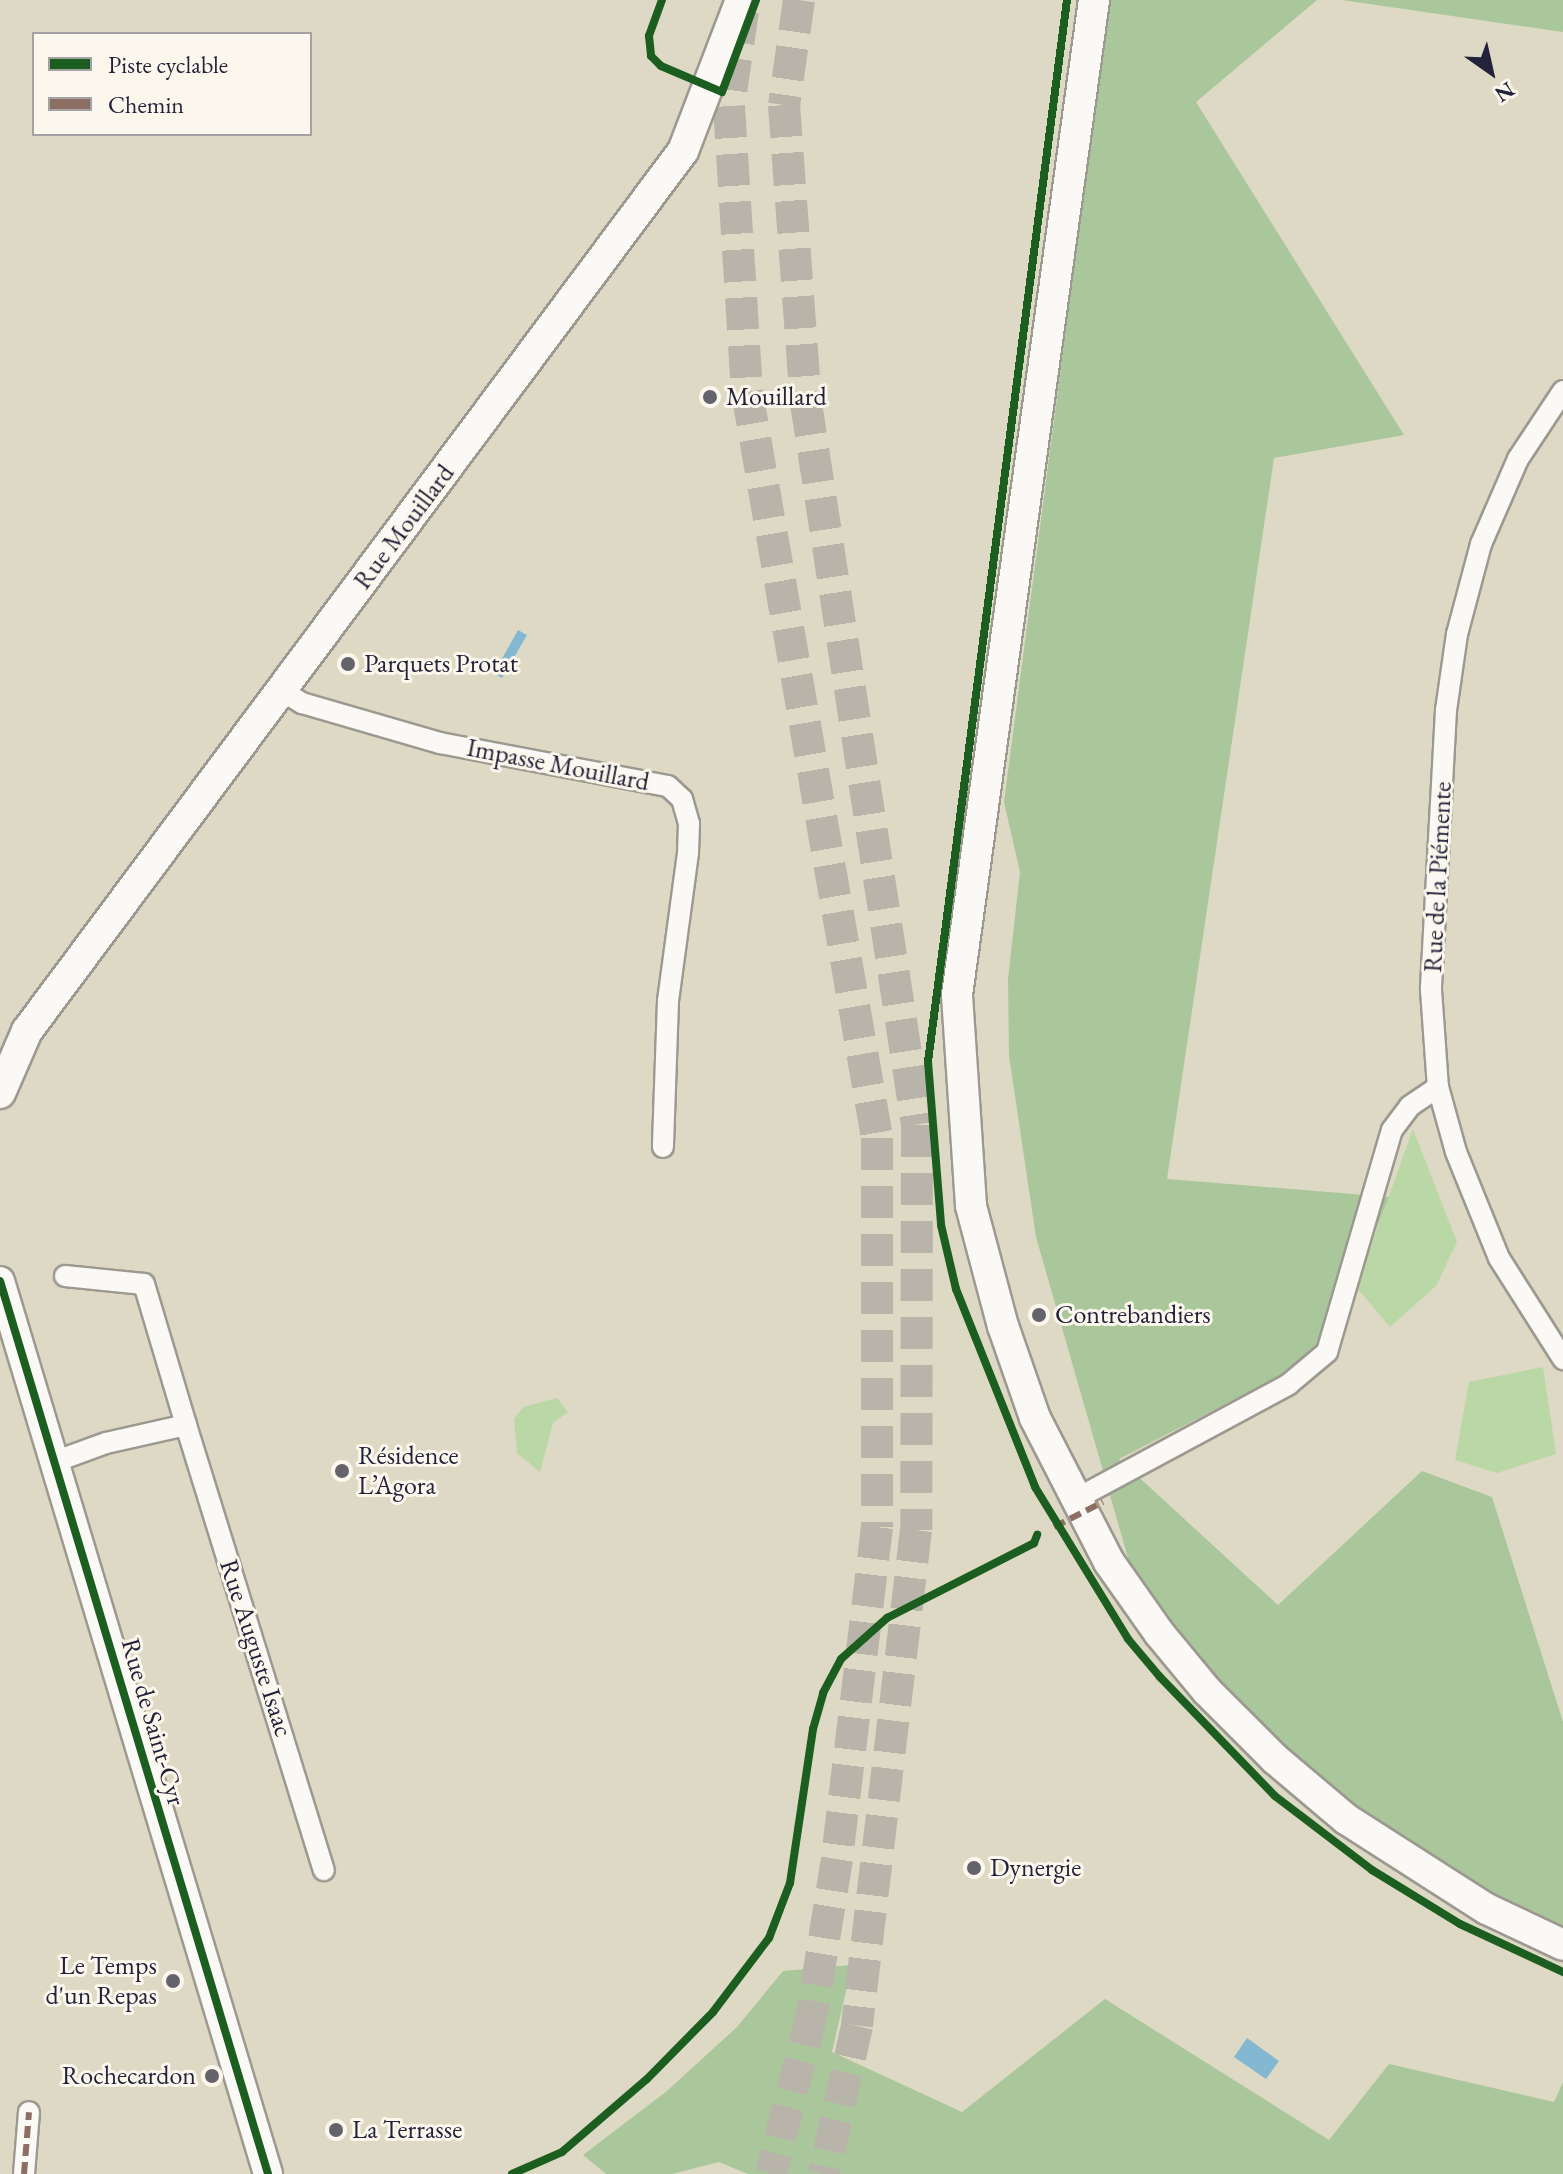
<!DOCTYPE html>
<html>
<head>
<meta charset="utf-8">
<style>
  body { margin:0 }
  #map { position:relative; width:1563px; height:2174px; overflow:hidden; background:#ded9c4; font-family:"EB Garamond",serif }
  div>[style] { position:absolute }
  .green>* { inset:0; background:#bad8a5 }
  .forest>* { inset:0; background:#a9c79a }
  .water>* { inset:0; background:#84b7d1 }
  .trunk-tunnel>* { height:32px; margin-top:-16px; transform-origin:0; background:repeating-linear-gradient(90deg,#b8b4a9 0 32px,transparent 0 48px) }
  .roads { filter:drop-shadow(2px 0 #9c9990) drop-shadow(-2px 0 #9c9990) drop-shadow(0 2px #9c9990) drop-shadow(0 -2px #9c9990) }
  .minor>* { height:20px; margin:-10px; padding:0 10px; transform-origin:10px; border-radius:10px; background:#faf9f6 }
  .secondary>* { height:28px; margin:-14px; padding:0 14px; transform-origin:14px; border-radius:14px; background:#faf9f6 }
  .primary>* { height:30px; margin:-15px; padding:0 15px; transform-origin:15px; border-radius:15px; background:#faf9f6 }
  .quiet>* { height:6px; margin-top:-3px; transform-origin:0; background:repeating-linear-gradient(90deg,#8d6e63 0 12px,transparent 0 18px) }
  .cycleway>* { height:8px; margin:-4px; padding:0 4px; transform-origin:4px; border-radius:4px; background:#1b5e20 }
  .dots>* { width:22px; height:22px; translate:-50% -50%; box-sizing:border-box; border:4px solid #fbf7ec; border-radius:50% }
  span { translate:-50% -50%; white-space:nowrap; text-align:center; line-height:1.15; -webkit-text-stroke:6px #fbf7ec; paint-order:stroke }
  .poi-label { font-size:26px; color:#22223b }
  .left { translate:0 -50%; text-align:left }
  .right { translate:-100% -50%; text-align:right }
  .street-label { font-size:26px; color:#22223b }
  .legend { position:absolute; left:32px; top:32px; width:280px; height:104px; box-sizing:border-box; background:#fbf7ec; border:2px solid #a4a2a5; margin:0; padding:10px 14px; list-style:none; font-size:24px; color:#22223b }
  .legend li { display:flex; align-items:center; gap:16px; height:40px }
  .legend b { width:40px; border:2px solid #a4a2a5 }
  .north { position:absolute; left:1451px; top:32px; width:80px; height:80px; -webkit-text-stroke:6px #fbf7ec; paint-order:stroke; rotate:146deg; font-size:22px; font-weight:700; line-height:32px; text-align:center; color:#22223b }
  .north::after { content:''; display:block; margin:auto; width:28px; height:36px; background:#22223b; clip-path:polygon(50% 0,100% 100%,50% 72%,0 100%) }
</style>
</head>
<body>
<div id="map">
  <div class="green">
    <i style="clip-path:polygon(1413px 1129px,1457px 1242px,1436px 1286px,1390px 1327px,1356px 1287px)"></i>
    <i style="clip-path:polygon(1543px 1367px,1556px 1454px,1497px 1473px,1455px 1460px,1469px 1382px)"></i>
    <i style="clip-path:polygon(557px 1398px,568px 1412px,553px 1423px,540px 1472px,517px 1453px,514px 1419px,523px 1407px)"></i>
  </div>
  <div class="forest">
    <i style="clip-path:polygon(1109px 0,1317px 0,1196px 102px,1404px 435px,1274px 458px,1167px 1179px,1389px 1197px,1327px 1352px,1119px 1459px,1278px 1605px,1422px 1471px,1492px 1497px,1563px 1722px,1563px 1937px,1486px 1902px,1429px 1855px,1293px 1761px,1211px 1681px,1130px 1565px,1036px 1237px,1009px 1056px,1008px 979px,1020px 872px,1004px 802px)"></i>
    <i style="clip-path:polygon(1342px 0,1563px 0,1563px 32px)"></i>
    <i style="clip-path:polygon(852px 1965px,832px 2052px,962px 2112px,1105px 1999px,1329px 2140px,1389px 2064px,1554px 2102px,1563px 2082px,1563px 2174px,748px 2174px,719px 2162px,672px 2174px,606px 2174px,583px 2155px,667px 2091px,737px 2027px,783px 1971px)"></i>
  </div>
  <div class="water">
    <i style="clip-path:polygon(518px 630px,527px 635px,502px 678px,494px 673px)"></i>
    <i style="clip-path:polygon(1247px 2038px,1279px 2061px,1266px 2079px,1234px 2057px)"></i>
  </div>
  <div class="trunk-tunnel">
    <i style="left:799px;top:0;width:106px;rotate:98.1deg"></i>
    <i style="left:784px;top:105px;width:299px;rotate:85.8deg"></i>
    <i style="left:806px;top:403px;width:730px;rotate:81.26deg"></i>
    <i style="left:917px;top:1125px;width:405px;rotate:90.1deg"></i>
    <i style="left:916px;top:1530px;width:499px;rotate:96.8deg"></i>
    <i style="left:857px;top:2026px;width:152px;rotate:102.6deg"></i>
    <i style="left:743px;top:11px;width:96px;rotate:98.4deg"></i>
    <i style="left:729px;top:106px;width:287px;rotate:86.4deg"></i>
    <i style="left:747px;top:392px;width:757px;rotate:80.11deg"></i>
    <i style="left:877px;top:1138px;width:389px;rotate:90deg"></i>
    <i style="left:877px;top:1527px;width:334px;rotate:96.9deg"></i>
    <i style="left:837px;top:1859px;width:157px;rotate:99.2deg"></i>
    <i style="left:812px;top:2014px;width:165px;rotate:104.4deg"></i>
  </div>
  <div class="roads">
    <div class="minor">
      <i style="left:1563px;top:391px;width:82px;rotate:123.5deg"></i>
      <i style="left:1518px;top:459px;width:93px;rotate:113.5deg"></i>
      <i style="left:1481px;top:544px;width:93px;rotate:104.9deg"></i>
      <i style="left:1457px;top:634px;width:77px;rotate:98.2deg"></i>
      <i style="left:1446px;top:710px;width:280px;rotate:93.1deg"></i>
      <i style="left:1431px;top:990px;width:97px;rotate:85.9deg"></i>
      <i style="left:1438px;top:1087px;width:67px;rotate:74.5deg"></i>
      <i style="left:1456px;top:1152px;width:114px;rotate:67.9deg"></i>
      <i style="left:1499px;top:1258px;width:120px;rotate:57.6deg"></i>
      <i style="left:281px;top:690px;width:25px;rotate:32deg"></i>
      <i style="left:302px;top:703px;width:144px;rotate:16.2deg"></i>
      <i style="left:440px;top:743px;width:232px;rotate:10.7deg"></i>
      <i style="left:668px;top:786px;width:19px;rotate:43deg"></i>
      <i style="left:682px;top:799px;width:26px;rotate:74deg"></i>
      <i style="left:689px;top:824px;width:29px;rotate:92deg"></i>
      <i style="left:688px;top:853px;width:149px;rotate:97.7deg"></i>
      <i style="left:668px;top:1001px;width:146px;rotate:92deg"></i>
      <i style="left:65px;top:1276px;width:79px;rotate:5.8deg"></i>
      <i style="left:144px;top:1284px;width:147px;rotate:73.4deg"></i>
      <i style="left:54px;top:1462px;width:55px;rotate:-20.1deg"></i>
      <i style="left:106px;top:1443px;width:82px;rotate:-12.7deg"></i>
      <i style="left:186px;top:1425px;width:466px;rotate:72.8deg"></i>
      <i style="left:1074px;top:1500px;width:244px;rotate:-28.3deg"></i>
      <i style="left:1289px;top:1384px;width:50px;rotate:-40.1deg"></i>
      <i style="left:1327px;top:1352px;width:231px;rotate:-73.7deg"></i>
      <i style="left:1392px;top:1130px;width:30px;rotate:-53deg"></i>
      <i style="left:1410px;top:1106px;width:34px;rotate:-34deg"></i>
      <i style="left:24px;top:2174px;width:62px;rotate:-85.4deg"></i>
    </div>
    <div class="secondary">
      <i style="left:0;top:1281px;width:932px;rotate:73.29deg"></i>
    </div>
    <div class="primary">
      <i style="left:1094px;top:0;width:1004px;rotate:97.84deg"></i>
      <i style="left:957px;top:995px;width:211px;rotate:86.2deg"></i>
      <i style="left:971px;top:1206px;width:124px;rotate:75.1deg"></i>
      <i style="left:1003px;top:1326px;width:97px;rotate:70.8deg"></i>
      <i style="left:1035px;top:1418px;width:162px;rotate:62.8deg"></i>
      <i style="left:1109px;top:1562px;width:87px;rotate:54.8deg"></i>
      <i style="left:1159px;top:1633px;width:75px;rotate:50.4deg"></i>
      <i style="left:1207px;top:1691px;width:96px;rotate:45deg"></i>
      <i style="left:1275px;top:1759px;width:93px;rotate:40.2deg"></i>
      <i style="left:1346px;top:1819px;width:167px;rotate:32.6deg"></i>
      <i style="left:1487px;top:1909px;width:84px;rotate:25.3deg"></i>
      <i style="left:0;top:1093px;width:68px;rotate:-66.5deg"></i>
      <i style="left:27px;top:1031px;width:1098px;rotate:-53.3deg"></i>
      <i style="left:683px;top:151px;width:162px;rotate:-69deg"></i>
    </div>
  </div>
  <div class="quiet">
    <i style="left:1054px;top:1527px;width:55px;rotate:-27deg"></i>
    <i style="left:24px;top:2174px;width:62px;rotate:-85.4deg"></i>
  </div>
  <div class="cycleway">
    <i style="left:662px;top:0;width:38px;rotate:110deg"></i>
    <i style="left:649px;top:36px;width:20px;rotate:84deg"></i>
    <i style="left:651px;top:56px;width:14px;rotate:45deg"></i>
    <i style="left:661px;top:66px;width:66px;rotate:23.1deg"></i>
    <i style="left:722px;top:92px;width:98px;rotate:-69.7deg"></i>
    <i style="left:1067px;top:0;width:1071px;rotate:97.46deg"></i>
    <i style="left:928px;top:1062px;width:164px;rotate:85.4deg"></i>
    <i style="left:941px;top:1225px;width:66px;rotate:76.8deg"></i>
    <i style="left:956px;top:1289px;width:213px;rotate:68.2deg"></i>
    <i style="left:1035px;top:1487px;width:178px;rotate:58.5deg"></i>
    <i style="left:1128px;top:1639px;width:50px;rotate:49.9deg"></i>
    <i style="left:1160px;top:1677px;width:165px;rotate:46deg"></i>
    <i style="left:1275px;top:1796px;width:122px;rotate:37.3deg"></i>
    <i style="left:1372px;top:1870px;width:103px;rotate:31.5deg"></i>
    <i style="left:1460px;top:1924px;width:114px;rotate:25deg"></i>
    <i style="left:0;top:1281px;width:932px;rotate:73.29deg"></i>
    <i style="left:512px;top:2174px;width:55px;rotate:-23.7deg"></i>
    <i style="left:562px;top:2152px;width:112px;rotate:-40.7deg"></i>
    <i style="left:647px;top:2079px;width:94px;rotate:-45.4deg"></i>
    <i style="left:713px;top:2012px;width:93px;rotate:-52.9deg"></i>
    <i style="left:769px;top:1938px;width:59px;rotate:-69.1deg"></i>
    <i style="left:790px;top:1883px;width:156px;rotate:-81.5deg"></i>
    <i style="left:813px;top:1729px;width:37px;rotate:-74deg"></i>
    <i style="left:823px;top:1693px;width:38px;rotate:-62deg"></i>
    <i style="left:841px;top:1659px;width:62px;rotate:-41.7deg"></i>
    <i style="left:887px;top:1618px;width:165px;rotate:-27deg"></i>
    <i style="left:1034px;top:1543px;width:9px;rotate:-69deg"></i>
  </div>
  <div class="dots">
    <i style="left:710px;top:397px;background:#64626b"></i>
    <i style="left:348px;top:664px;background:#64626b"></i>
    <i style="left:1039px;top:1315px;background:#64626b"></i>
    <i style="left:342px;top:1471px;background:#64626b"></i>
    <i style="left:974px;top:1868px;background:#64626b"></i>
    <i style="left:173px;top:1981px;background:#64626b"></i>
    <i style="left:212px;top:2076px;background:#64626b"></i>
    <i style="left:336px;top:2130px;background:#64626b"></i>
  </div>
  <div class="poi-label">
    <span class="left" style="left:726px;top:397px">Mouillard</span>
    <span class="left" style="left:364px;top:664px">Parquets Protat</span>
    <span class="left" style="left:1055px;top:1315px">Contrebandiers</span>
    <span class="left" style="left:358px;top:1471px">Résidence<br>L’Agora</span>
    <span class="left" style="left:990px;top:1868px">Dynergie</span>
    <span class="right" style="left:157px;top:1981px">Le Temps<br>d'un Repas</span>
    <span class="right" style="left:196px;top:2076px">Rochecardon</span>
    <span class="left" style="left:352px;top:2130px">La Terrasse</span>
  </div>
  <div class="street-label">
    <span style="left:404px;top:527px;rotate:-53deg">Rue Mouillard</span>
    <span style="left:558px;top:765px;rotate:11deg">Impasse Mouillard</span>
    <span style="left:1438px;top:877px;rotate:-87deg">Rue de la Piémente</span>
    <span style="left:256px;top:1648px;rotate:72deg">Rue Auguste Isaac</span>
    <span style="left:153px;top:1722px;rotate:74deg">Rue de Saint-Cyr</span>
  </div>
  <ul class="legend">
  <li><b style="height:10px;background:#1b5e20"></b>Piste cyclable</li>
  <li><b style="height:10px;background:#8d6e63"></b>Chemin</li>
  </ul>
  <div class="north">N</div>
</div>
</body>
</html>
